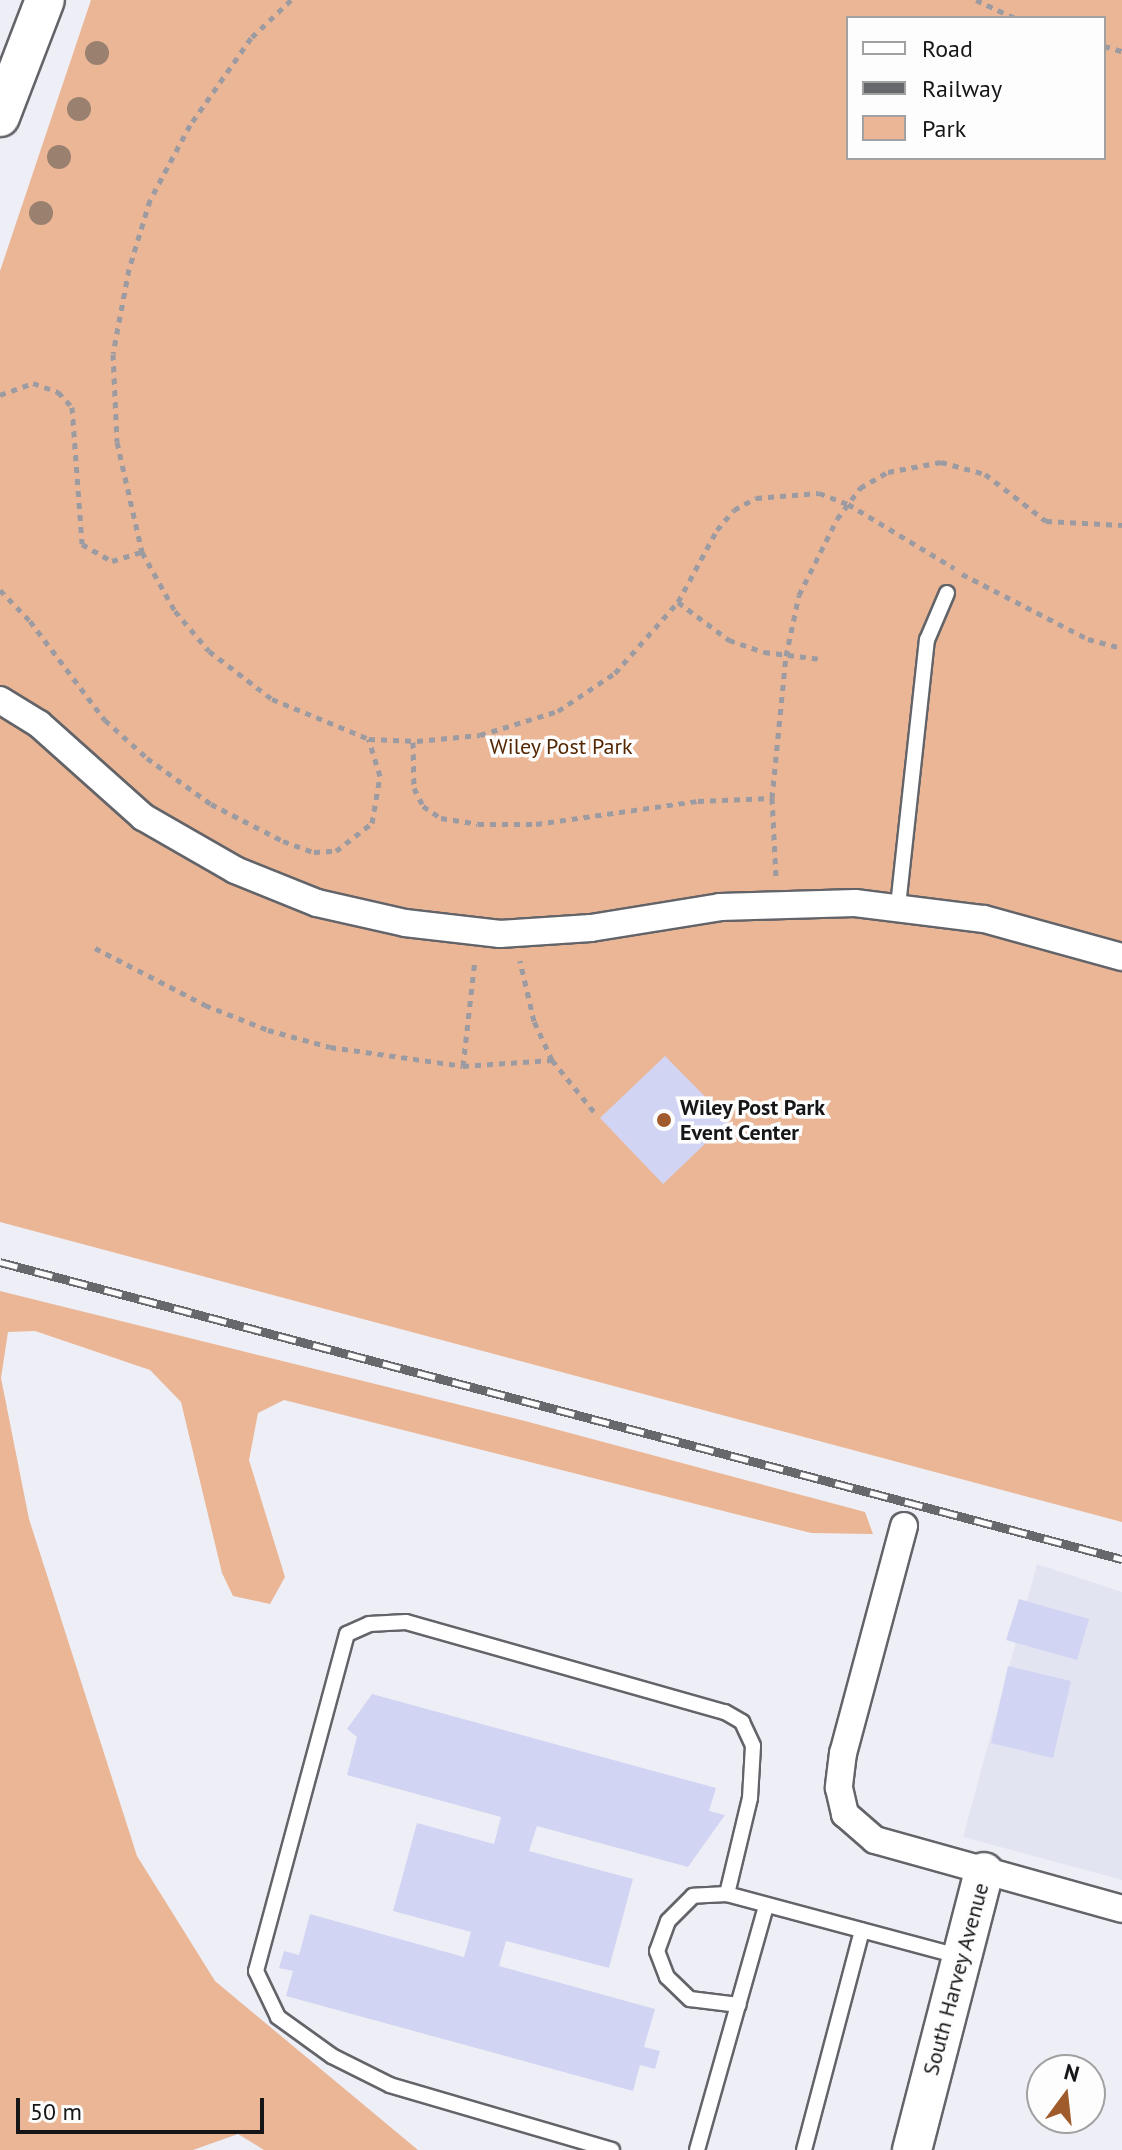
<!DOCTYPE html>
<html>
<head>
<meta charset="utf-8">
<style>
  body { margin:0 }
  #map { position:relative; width:1122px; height:2150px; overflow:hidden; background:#eeeff6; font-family:"PT Sans",sans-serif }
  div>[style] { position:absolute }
  .built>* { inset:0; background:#e2e4f2 }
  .green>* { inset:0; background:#eab696 }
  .building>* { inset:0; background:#d2d4f3 }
  .path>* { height:5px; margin-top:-2.5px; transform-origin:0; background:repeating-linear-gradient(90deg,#9b9ba1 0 6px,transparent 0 12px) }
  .roads { filter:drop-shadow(2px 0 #636469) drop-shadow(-2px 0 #636469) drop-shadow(0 2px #636469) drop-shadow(0 -2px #636469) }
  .lane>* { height:14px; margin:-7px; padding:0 7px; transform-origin:7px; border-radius:7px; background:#fff }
  .street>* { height:26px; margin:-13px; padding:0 13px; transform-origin:13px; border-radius:13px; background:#fff }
  .secondary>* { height:38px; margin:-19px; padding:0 19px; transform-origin:19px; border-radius:19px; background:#fff }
  .rail>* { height:9px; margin-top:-4.5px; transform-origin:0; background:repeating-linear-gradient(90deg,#fdfdfe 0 18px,#67686c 0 36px); box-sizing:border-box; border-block:2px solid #67686c }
  .trees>* { width:24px; height:24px; margin:-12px; border-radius:50%; background:#99806f }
  .dots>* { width:22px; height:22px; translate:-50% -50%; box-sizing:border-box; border:4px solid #fdfdfe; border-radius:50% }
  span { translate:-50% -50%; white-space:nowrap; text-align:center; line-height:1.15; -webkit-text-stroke:7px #fdfdfe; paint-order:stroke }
  .park-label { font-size:22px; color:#542601 }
  .poi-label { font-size:22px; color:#161619; font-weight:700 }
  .left { translate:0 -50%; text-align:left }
  .street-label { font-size:22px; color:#161619 }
  .legend { position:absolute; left:846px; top:16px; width:260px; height:144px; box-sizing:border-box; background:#fdfdfe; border:2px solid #a1a1a2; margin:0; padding:10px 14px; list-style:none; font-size:24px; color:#161619 }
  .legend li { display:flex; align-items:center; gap:16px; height:40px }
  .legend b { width:40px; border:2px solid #a1a1a2 }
  .north { position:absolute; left:1026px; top:2054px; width:80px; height:80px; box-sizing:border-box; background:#fdfdfe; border:2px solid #a1a1a2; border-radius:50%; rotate:15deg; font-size:22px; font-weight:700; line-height:32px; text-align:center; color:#161619 }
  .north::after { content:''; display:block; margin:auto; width:28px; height:36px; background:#9f5b2c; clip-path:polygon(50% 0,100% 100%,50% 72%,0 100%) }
  .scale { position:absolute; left:16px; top:2098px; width:248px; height:36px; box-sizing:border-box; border:4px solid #161619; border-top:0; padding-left:10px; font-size:24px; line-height:28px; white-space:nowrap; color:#161619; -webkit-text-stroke:6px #fdfdfe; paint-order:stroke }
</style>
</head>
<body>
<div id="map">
  <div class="built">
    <i style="clip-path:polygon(1037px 1564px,1122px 1592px,1122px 1880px,963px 1837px)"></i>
  </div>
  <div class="green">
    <i style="clip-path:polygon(evenodd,91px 0,1122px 0,1122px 1522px,0 1222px,0 271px,91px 0,848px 18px,1104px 18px,1104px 158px,848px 158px,848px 18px)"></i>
    <i style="clip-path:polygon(0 1291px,525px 1421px,865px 1512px,873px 1534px,811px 1533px,284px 1400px,258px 1413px,249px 1460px,285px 1577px,270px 1604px,233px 1596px,222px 1573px,181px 1402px,150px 1370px,35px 1331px,8px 1332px,1px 1378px,29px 1519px,137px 1856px,215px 1981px,418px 2150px,264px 2150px,238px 2134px,193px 2150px,0 2150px)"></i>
  </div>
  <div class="building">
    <i style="clip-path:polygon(665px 1056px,729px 1121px,663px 1184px,600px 1118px)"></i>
    <i style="clip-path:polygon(1019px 1599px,1089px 1619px,1077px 1660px,1006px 1640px)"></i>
    <i style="clip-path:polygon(1008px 1666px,1071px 1681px,1053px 1758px,991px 1743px)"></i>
    <i style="clip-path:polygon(372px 1694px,716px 1788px,709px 1811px,725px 1815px,688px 1867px,537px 1826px,529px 1851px,633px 1879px,609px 1968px,506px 1941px,499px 1966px,655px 2009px,644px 2047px,660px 2051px,655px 2069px,640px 2065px,633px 2091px,286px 1996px,293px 1971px,279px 1968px,284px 1951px,299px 1955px,310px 1914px,464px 1957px,471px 1932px,393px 1911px,417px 1823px,494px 1844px,501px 1817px,347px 1775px,357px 1737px,347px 1729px)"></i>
  </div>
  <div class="path">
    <i style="left:291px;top:0;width:55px;rotate:136.5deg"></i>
    <i style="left:251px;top:38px;width:106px;rotate:125deg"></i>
    <i style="left:190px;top:125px;width:85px;rotate:118.1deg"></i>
    <i style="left:150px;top:200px;width:72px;rotate:106.9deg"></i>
    <i style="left:129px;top:269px;width:86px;rotate:100.7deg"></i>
    <i style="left:113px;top:354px;width:88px;rotate:87.4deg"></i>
    <i style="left:117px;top:442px;width:113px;rotate:77.2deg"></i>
    <i style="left:142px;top:552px;width:68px;rotate:60.8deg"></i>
    <i style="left:175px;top:611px;width:52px;rotate:49.6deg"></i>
    <i style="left:209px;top:651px;width:79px;rotate:37.3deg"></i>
    <i style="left:272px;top:699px;width:105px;rotate:22.4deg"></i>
    <i style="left:369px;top:739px;width:48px;rotate:2.4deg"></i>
    <i style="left:417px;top:741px;width:63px;rotate:-5.4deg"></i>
    <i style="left:480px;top:735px;width:82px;rotate:-17.1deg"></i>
    <i style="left:558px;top:711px;width:69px;rotate:-33.7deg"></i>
    <i style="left:615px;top:673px;width:95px;rotate:-48.4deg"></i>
    <i style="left:678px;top:602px;width:82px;rotate:-61.6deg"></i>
    <i style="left:717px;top:530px;width:26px;rotate:-50deg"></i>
    <i style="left:734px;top:510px;width:25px;rotate:-29deg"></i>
    <i style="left:756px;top:498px;width:63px;rotate:-4.5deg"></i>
    <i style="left:819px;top:493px;width:31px;rotate:21deg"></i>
    <i style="left:848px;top:504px;width:124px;rotate:31.1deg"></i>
    <i style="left:976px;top:0;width:43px;rotate:24.8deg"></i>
    <i style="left:1104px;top:46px;width:19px;rotate:16deg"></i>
    <i style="left:0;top:395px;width:35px;rotate:-20deg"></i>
    <i style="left:33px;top:383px;width:27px;rotate:20deg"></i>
    <i style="left:58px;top:392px;width:21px;rotate:47deg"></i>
    <i style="left:72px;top:407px;width:137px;rotate:85.8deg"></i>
    <i style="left:82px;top:544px;width:34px;rotate:30deg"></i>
    <i style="left:112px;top:561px;width:31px;rotate:-17deg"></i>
    <i style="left:962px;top:574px;width:142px;rotate:27.3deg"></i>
    <i style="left:1088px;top:639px;width:35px;rotate:15deg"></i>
    <i style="left:0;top:590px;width:43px;rotate:45.9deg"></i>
    <i style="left:30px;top:621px;width:124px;rotate:52.9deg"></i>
    <i style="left:105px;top:720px;width:57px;rotate:42.1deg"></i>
    <i style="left:147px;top:758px;width:79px;rotate:35.7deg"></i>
    <i style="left:211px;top:804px;width:81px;rotate:27.2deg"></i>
    <i style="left:283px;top:841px;width:33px;rotate:20deg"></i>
    <i style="left:314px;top:852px;width:22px;rotate:-3deg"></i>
    <i style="left:336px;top:851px;width:46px;rotate:-37.9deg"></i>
    <i style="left:372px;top:823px;width:48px;rotate:-80.3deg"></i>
    <i style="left:380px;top:776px;width:39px;rotate:-107deg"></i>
    <i style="left:678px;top:602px;width:64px;rotate:36.7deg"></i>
    <i style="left:729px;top:640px;width:37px;rotate:19deg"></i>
    <i style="left:764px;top:652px;width:57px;rotate:7deg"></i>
    <i style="left:413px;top:742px;width:46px;rotate:88.8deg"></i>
    <i style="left:414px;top:788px;width:20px;rotate:63deg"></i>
    <i style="left:423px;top:806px;width:22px;rotate:34deg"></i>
    <i style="left:441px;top:818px;width:37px;rotate:9deg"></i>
    <i style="left:478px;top:824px;width:58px"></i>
    <i style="left:536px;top:824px;width:164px;rotate:-8.1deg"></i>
    <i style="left:698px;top:801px;width:74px;rotate:-2.3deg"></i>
    <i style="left:772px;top:798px;width:143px;rotate:-84.4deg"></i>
    <i style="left:786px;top:656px;width:62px;rotate:-78deg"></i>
    <i style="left:799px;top:595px;width:85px;rotate:-63.4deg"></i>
    <i style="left:837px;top:519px;width:39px;rotate:-53deg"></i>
    <i style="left:860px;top:488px;width:32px;rotate:-30deg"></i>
    <i style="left:888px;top:472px;width:54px;rotate:-10.7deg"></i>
    <i style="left:941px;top:462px;width:46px;rotate:15.3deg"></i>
    <i style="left:985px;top:474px;width:77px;rotate:37.6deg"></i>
    <i style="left:1046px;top:521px;width:76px;rotate:3deg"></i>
    <i style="left:772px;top:798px;width:79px;rotate:87.1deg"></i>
    <i style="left:95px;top:948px;width:124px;rotate:27.4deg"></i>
    <i style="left:205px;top:1005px;width:68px;rotate:21.6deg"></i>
    <i style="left:268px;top:1030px;width:64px;rotate:15.3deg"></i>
    <i style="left:330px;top:1047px;width:134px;rotate:8.1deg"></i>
    <i style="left:463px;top:1066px;width:108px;rotate:-83.6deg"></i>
    <i style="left:552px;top:1060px;width:68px;rotate:50.9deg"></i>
    <i style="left:463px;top:1066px;width:89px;rotate:-3.9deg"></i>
    <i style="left:552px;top:1060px;width:43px;rotate:-114.8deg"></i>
    <i style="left:534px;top:1021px;width:62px;rotate:-103.1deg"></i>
  </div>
  <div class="roads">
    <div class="lane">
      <i style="left:898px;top:906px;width:268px;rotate:-83.8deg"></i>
      <i style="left:927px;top:640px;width:51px;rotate:-66.9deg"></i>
      <i style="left:727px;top:1894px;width:34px;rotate:177deg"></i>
      <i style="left:693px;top:1896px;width:35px;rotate:135deg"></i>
      <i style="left:668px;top:1921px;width:32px;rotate:110deg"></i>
      <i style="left:657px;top:1951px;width:28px;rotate:69deg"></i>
      <i style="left:667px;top:1977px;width:32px;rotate:44deg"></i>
      <i style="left:690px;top:1999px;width:49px;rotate:7deg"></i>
      <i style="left:612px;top:2150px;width:231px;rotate:-163.7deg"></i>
      <i style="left:390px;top:2085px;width:65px;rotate:-153.4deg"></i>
      <i style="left:332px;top:2056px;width:67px;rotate:-144.2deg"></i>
      <i style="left:278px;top:2017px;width:51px;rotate:-115.6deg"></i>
      <i style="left:256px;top:1971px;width:349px;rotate:-74.9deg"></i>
      <i style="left:347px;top:1634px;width:24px;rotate:-24deg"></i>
      <i style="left:369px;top:1624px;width:37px;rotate:-3deg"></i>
      <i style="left:406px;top:1622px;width:331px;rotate:15.8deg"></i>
      <i style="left:725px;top:1712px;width:20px;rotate:30deg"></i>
      <i style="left:742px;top:1722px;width:26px;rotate:65deg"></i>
      <i style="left:753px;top:1746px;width:52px;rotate:93.3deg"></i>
      <i style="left:750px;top:1798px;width:99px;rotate:103.5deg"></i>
      <i style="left:727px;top:1894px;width:243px;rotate:15deg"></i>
      <i style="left:697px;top:2150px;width:254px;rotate:-74.2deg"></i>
      <i style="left:804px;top:2150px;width:227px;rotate:-75.2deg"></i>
    </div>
    <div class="street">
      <i style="left:0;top:700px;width:46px;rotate:31.6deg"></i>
      <i style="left:39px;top:724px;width:140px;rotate:41.8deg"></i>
      <i style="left:143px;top:817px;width:106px;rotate:29.9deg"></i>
      <i style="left:235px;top:870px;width:88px;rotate:21.9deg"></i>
      <i style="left:317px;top:903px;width:90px;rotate:12.8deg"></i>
      <i style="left:405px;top:923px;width:96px;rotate:6.6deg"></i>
      <i style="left:500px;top:934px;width:91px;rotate:-3.8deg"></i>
      <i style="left:591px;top:928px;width:131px;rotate:-9.2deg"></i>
      <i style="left:720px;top:907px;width:135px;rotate:-1.7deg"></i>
      <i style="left:855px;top:903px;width:130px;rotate:7.1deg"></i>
      <i style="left:984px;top:919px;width:143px;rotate:15.4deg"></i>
      <i style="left:904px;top:1526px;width:235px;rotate:105deg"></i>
      <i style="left:843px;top:1753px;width:35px;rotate:97deg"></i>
      <i style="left:839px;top:1788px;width:27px;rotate:77deg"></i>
      <i style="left:845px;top:1814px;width:40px;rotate:41deg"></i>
      <i style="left:875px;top:1840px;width:256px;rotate:15.6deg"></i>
    </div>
    <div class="secondary">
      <i style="left:0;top:117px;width:125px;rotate:-69deg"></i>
      <i style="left:912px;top:2150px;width:287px;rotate:-75.5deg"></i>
    </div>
  </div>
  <div class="rail">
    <i style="left:0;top:1262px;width:1161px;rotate:14.83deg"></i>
  </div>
  <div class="trees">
    <i style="left:97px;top:53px"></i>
    <i style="left:79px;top:109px"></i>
    <i style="left:59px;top:157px"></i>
    <i style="left:41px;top:213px"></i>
  </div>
  <div class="dots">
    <i style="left:664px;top:1120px;background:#9f5b2c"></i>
  </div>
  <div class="park-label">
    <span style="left:561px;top:747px">Wiley Post Park</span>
  </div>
  <div class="poi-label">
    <span class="left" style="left:680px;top:1120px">Wiley Post Park<br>Event Center</span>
  </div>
  <div class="street-label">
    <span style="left:956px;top:1979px;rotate:-75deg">South Harvey Avenue</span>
  </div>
  <ul class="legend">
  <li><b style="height:10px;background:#fff"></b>Road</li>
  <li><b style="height:10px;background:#67686c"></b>Railway</li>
  <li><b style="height:22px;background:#eab696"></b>Park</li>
  </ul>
  <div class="north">N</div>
  <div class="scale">50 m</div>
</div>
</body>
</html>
